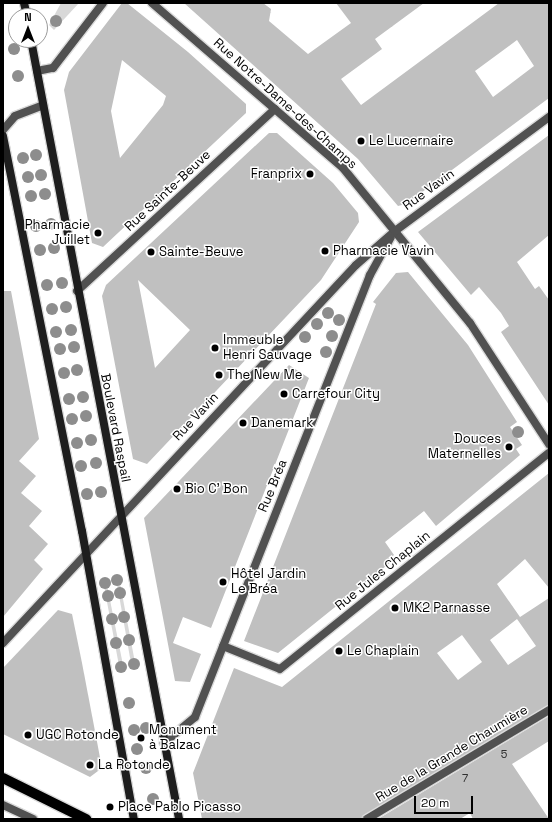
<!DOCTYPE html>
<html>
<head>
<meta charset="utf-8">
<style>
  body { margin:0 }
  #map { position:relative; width:552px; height:822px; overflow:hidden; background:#fff; font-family:"Space Grotesk",sans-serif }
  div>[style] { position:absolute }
  .green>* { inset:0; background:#d8d8d8 }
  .building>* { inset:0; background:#c0c0c0 }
  .roads { filter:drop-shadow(1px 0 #dbdbdb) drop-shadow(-1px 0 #dbdbdb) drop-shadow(0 1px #dbdbdb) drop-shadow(0 -1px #dbdbdb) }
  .service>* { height:8px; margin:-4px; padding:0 4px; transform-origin:4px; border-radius:4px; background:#515151 }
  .pedestrian>* { height:8px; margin:-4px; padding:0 4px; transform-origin:4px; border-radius:4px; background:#515151 }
  .minor>* { height:8px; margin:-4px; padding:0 4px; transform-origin:4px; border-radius:4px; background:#515151 }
  .secondary>* { height:8px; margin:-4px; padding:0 4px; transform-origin:4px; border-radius:4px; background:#1e1e1e }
  .primary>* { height:10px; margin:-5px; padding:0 5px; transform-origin:5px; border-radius:5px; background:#000 }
  .trees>* { width:12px; height:12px; margin:-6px; border-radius:50%; background:#8d8d8d }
  .dots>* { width:11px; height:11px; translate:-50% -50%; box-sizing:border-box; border:2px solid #fff; border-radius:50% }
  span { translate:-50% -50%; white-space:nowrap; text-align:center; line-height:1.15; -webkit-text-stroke:3px #fff; paint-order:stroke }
  .number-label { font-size:11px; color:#303030 }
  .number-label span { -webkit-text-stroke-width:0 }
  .street-label { font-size:13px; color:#000 }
  .poi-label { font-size:13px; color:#000 }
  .left { translate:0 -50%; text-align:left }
  .right { translate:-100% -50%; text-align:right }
  .frame { position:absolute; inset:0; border:4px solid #000; pointer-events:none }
  .north { position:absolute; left:8px; top:8px; width:40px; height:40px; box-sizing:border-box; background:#fff; border:1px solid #999; border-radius:50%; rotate:0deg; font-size:11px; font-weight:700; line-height:16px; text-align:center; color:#000 }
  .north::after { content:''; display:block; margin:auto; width:14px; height:18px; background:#000; clip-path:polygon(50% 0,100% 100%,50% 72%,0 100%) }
  .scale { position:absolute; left:414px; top:796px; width:59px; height:18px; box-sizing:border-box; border:2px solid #000; border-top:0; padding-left:5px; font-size:12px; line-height:14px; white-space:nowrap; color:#000; -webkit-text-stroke:3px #fff; paint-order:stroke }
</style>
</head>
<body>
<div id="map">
  <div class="green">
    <i style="clip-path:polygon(61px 3px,79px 3px,54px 30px,49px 25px)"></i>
    <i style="clip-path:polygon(120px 583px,136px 668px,132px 669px,117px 584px)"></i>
    <i style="clip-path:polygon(107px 585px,124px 670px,120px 671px,104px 586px)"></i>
  </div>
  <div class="building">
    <i style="clip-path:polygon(evenodd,122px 3px,127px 3px,188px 52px,246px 104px,246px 113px,103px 247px,92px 243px,64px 90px,69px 72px,122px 3px,122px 60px,166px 96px,163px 105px,120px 158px,111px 111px,122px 60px)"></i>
    <i style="clip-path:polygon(evenodd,184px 3px,263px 3px,271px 9px,269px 21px,308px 54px,351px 23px,336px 3px,424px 3px,375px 39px,382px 49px,341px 79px,361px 105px,499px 3px,549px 3px,549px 98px,406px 204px,398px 206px,358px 159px,184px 3px,517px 40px,534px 66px,493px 97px,475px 71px,517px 40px)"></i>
    <i style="clip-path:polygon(evenodd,269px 133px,277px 133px,333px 183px,358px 213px,359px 222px,321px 280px,147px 464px,133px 459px,102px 296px,106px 285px,269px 133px,138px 280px,190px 330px,155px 368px,138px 280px)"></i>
    <i style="clip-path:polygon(549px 135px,549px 235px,517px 262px,535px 289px,539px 286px,549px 300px,549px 405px,501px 332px,509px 326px,501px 313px,479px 287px,471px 295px,418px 232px)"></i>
    <i style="clip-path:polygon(408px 272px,468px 345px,517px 422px,510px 427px,522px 445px,516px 449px,520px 455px,436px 526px,424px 511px,385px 542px,394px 555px,389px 559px,391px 562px,278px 653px,244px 641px,376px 304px,373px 302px,396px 273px)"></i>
    <i style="clip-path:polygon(3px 291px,11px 291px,39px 439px,19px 461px,36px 476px,21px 493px,42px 511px,29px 526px,48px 544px,34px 560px,43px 569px,3px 617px)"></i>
    <i style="clip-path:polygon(289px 365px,309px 378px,211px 628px,183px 617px,173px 643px,201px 654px,190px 682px,175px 681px,144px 518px)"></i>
    <i style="clip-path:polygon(evenodd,549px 473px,549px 588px,525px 559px,497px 584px,520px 617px,517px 619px,549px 598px,549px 705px,362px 819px,202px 819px,193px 773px,234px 668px,282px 687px,549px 473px,517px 619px,536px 646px,508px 665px,490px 640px,517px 619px,549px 473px,462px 635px,482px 662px,458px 680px,437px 653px,462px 635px)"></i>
    <i style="clip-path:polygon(58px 610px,72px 614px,82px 663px,102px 768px,90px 777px,3px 734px,3px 668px)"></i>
    <i style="clip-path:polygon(549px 716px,549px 741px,512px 764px,549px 819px,473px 819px,470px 813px,460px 819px,378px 819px)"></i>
  </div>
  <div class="roads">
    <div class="service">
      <i style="left:3px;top:805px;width:33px;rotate:25deg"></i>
    </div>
    <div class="pedestrian">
      <i style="left:37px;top:71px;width:16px;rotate:-11deg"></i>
      <i style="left:53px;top:68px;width:82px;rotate:-52.4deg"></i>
    </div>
    <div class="minor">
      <i style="left:152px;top:3px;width:252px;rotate:40.8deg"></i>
      <i style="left:343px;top:168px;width:200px;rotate:50.7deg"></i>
      <i style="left:470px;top:323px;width:145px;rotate:56.9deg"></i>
      <i style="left:3px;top:130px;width:18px;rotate:-49deg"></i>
      <i style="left:15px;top:116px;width:30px;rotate:-21deg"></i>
      <i style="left:77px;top:291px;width:269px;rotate:-42.6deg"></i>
      <i style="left:3px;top:643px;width:517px;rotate:-46.96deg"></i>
      <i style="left:356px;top:265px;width:52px;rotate:-41.1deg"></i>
      <i style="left:395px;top:231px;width:192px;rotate:-36.5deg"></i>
      <i style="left:223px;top:646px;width:61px;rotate:22deg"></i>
      <i style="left:280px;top:669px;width:345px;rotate:-38.8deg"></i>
      <i style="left:164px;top:743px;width:40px;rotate:-40deg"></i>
      <i style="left:195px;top:717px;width:475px;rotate:-68.4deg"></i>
      <i style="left:370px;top:275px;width:43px;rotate:-61.1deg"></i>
      <i style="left:367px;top:819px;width:212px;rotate:-30.9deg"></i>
    </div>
    <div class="secondary">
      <i style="left:24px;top:3px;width:13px;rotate:77deg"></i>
      <i style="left:31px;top:40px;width:793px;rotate:79.24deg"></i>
      <i style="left:3px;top:136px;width:403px;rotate:78.7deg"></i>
      <i style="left:82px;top:531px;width:293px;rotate:79.8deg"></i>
    </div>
    <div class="primary">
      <i style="left:3px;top:778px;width:93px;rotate:26.3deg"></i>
    </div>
  </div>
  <div class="trees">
    <i style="left:56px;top:21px"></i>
    <i style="left:14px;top:49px"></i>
    <i style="left:18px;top:76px"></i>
    <i style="left:36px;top:155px"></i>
    <i style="left:23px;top:158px"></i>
    <i style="left:41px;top:175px"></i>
    <i style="left:28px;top:177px"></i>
    <i style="left:45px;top:194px"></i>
    <i style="left:31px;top:196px"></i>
    <i style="left:51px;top:224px"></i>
    <i style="left:36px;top:226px"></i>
    <i style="left:54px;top:248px"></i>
    <i style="left:40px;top:250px"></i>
    <i style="left:62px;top:283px"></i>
    <i style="left:47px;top:285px"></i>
    <i style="left:66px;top:307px"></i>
    <i style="left:52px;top:309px"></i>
    <i style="left:328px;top:313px"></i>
    <i style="left:339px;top:320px"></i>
    <i style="left:317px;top:324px"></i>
    <i style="left:71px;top:330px"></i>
    <i style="left:56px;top:332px"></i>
    <i style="left:332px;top:336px"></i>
    <i style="left:305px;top:337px"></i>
    <i style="left:74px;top:347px"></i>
    <i style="left:60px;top:349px"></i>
    <i style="left:326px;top:352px"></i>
    <i style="left:77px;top:370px"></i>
    <i style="left:64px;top:373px"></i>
    <i style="left:83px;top:397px"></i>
    <i style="left:69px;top:399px"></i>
    <i style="left:86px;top:416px"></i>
    <i style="left:72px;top:419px"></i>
    <i style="left:518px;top:432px"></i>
    <i style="left:91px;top:440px"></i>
    <i style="left:77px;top:443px"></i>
    <i style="left:96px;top:463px"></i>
    <i style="left:81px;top:466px"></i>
    <i style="left:101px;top:492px"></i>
    <i style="left:87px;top:494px"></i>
    <i style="left:117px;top:580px"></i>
    <i style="left:105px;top:583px"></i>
    <i style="left:120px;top:593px"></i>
    <i style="left:108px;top:596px"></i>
    <i style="left:124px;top:617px"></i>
    <i style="left:112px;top:619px"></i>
    <i style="left:129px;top:640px"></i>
    <i style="left:116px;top:643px"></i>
    <i style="left:134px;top:664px"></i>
    <i style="left:121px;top:667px"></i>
    <i style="left:129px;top:703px"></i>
    <i style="left:146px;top:728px"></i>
    <i style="left:134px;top:730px"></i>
    <i style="left:137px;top:749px"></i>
    <i style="left:146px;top:768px"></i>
    <i style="left:153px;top:799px"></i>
  </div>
  <div class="dots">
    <i style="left:361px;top:141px;background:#000"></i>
    <i style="left:310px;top:174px;background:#000"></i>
    <i style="left:98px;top:233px;background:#000"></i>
    <i style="left:325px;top:251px;background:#000"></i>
    <i style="left:151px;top:252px;background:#000"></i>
    <i style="left:215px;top:348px;background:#000"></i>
    <i style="left:219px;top:375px;background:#000"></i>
    <i style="left:284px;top:394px;background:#000"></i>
    <i style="left:243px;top:423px;background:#000"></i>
    <i style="left:509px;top:447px;background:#000"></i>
    <i style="left:177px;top:489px;background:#000"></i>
    <i style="left:223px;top:582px;background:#000"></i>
    <i style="left:395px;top:608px;background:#000"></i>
    <i style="left:339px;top:651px;background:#000"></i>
    <i style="left:28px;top:735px;background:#000"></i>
    <i style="left:141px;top:738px;background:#000"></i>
    <i style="left:90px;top:765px;background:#000"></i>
    <i style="left:110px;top:807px;background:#000"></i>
  </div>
  <div class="number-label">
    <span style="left:504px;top:754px">5</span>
    <span style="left:465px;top:778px">7</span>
  </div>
  <div class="street-label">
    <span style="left:285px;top:104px;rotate:42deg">Rue Notre-Dame-des-Champs</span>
    <span style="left:429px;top:190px;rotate:-36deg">Rue Vavin</span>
    <span style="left:168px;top:191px;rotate:-43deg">Rue Sainte-Beuve</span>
    <span style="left:196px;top:417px;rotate:-47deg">Rue Vavin</span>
    <span style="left:115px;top:428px;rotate:79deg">Boulevard Raspail</span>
    <span style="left:273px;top:486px;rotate:-68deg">Rue Bréa</span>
    <span style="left:383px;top:571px;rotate:-39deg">Rue Jules Chaplain</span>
    <span style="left:452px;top:754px;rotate:-31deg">Rue de la Grande Chaumière</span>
  </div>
  <div class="poi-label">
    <span class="left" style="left:369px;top:141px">Le Lucernaire</span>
    <span class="right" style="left:302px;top:174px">Franprix</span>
    <span class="right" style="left:90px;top:233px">Pharmacie<br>Juillet</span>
    <span class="left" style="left:333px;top:251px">Pharmacie Vavin</span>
    <span class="left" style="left:159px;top:252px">Sainte-Beuve</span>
    <span class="left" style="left:223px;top:348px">Immeuble<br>Henri Sauvage</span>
    <span class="left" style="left:227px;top:375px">The New Me</span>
    <span class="left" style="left:292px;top:394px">Carrefour City</span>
    <span class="left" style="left:251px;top:423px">Danemark</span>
    <span class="right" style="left:501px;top:447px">Douces<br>Maternelles</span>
    <span class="left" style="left:185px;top:489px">Bio C' Bon</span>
    <span class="left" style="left:231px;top:582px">Hôtel Jardin<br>Le Bréa</span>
    <span class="left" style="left:403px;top:608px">MK2 Parnasse</span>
    <span class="left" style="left:347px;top:651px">Le Chaplain</span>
    <span class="left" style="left:149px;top:738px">Monument<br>à Balzac</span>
    <span class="left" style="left:36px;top:735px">UGC Rotonde</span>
    <span class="left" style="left:98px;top:765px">La Rotonde</span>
    <span class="left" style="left:118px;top:807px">Place Pablo Picasso</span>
  </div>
  <div class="frame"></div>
  <div class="north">N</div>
  <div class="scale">20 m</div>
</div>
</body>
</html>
